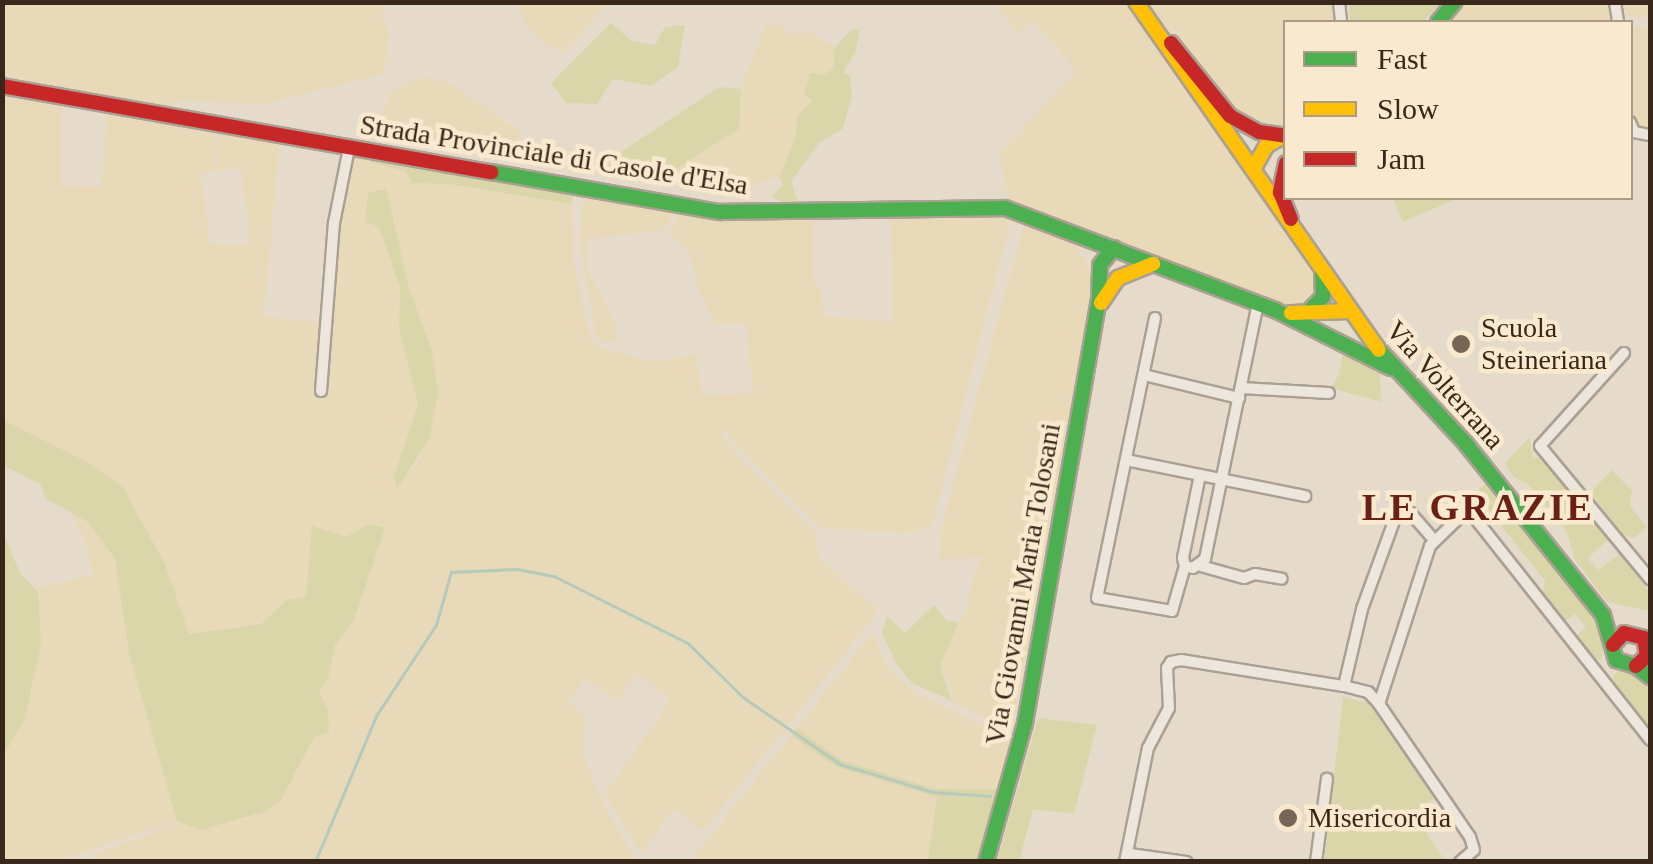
<!DOCTYPE html>
<html>
<head>
<meta charset="utf-8">
<style>
  body { margin:0 }
  #map { position:relative; width:1653px; height:864px; overflow:hidden; background:#e6dbca; font-family:Georgia,serif }
  div>[style] { position:absolute }
  .farmland>* { inset:0; background:#e8dab8 }
  .green>* { inset:0; background:#dad6aa }
  .stream>* { height:2.5px; margin:-1.25px; padding:0 1.25px; transform-origin:1.25px; border-radius:1.25px; background:#b6cabc }
  .roads { filter:drop-shadow(2px 0 #aba094) drop-shadow(-2px 0 #aba094) drop-shadow(0 2px #aba094) drop-shadow(0 -2px #aba094) }
  .street>* { height:10px; margin:-5px; padding:0 5px; transform-origin:5px; border-radius:5px; background:#ede6dc }
  .fast>* { height:14px; margin:-7px; padding:0 7px; transform-origin:7px; border-radius:7px; background:#4caf50 }
  .slow>* { height:14px; margin:-7px; padding:0 7px; transform-origin:7px; border-radius:7px; background:#ffc107 }
  .jam>* { height:14px; margin:-7px; padding:0 7px; transform-origin:7px; border-radius:7px; background:#c62828 }
  .dots>* { width:28px; height:28px; translate:-50% -50%; box-sizing:border-box; border:5px solid #f9e9ce; border-radius:50% }
  span { translate:-50% -50%; white-space:nowrap; text-align:center; line-height:1.15; -webkit-text-stroke:9px #f9e9ce; paint-order:stroke }
  .street-label { font-size:28px; color:#3a271b }
  .poi-label { font-size:28px; color:#3a271b }
  .left { translate:0 -50%; text-align:left }
  .district-label { font-size:38px; color:#6c2015; font-weight:700; letter-spacing:2.5px }
  .frame { position:absolute; inset:0; border:5px solid #3a271b; pointer-events:none }
  .legend { position:absolute; left:1283px; top:20px; width:350px; height:180px; box-sizing:border-box; background:#f9e9ce; border:2px solid #ad9b86; margin:0; padding:12px 18px; list-style:none; font-size:30px; color:#3a271b }
  .legend li { display:flex; align-items:center; gap:20px; height:50px }
  .legend b { width:50px; border:2px solid #ad9b86 }
</style>
</head>
<body>
<div id="map">
  <div class="farmland">
    <i style="clip-path:polygon(1462px 2px,1608px 3px,1611px 22px,1445px 22px)"></i>
    <i style="clip-path:polygon(2px 3px,380px 3px,389px 36px,384px 74px,263px 104px,180px 100px,167px 110px,3px 79px)"></i>
    <i style="clip-path:polygon(515px 3px,607px 3px,565px 51px,545px 45px,523px 20px)"></i>
    <i style="clip-path:polygon(994px 3px,1126px 3px,1306px 253px,1318px 287px,1305px 305px,1290px 308px,1009px 201px,999px 154px,1077px 71px,1032px 20px,1018px 34px)"></i>
    <i style="clip-path:polygon(1145px 3px,1334px 3px,1335px 22px,1286px 22px,1285px 130px,1256px 126px,1226px 106px)"></i>
    <i style="clip-path:polygon(1619px 3px,1650px 3px,1650px 17px,1621px 16px)"></i>
    <i style="clip-path:polygon(775px 22px,794px 35px,807px 30px,835px 48px,833px 68px,825px 76px,810px 73px,813px 100px,797px 116px,796px 137px,779px 177px,750px 185px,666px 175px,739px 129px,741px 89px,765px 26px)"></i>
    <i style="clip-path:polygon(1630px 28px,1650px 28px,1650px 127px,1638px 127px,1634px 115px)"></i>
    <i style="clip-path:polygon(426px 77px,449px 82px,520px 132px,512px 153px,418px 136px,416px 120px,405px 120px,379px 140px,371px 136px,391px 94px,413px 79px)"></i>
    <i style="clip-path:polygon(evenodd,2px 86px,62px 99px,61px 186px,101px 187px,108px 107px,215px 126px,216px 171px,201px 174px,210px 244px,250px 244px,241px 167px,218px 171px,217px 127px,280px 135px,264px 316px,327px 323px,338px 219px,352px 155px,370px 156px,369px 162px,405px 171px,412px 183px,448px 184px,571px 204px,574px 262px,590px 337px,598px 347px,655px 362px,696px 354px,703px 396px,753px 393px,746px 324px,716px 324px,699px 293px,690px 253px,668px 233px,681px 214px,730px 220px,812px 217px,814px 283px,821px 290px,823px 316px,893px 322px,891px 219px,964px 213px,1011px 218px,932px 525px,906px 533px,821px 528px,739px 449px,723px 427px,721px 433px,735px 453px,816px 533px,818px 556px,878px 612px,703px 831px,674px 809px,641px 854px,605px 793px,671px 701px,638px 673px,616px 700px,586px 678px,568px 701px,586px 716px,583px 753px,599px 795px,636px 861px,96px 861px,94px 854px,181px 822px,202px 830px,328px 679px,335px 645px,354px 620px,385px 529px,346px 537px,319px 531px,306px 598px,287px 600px,261px 624px,189px 635px,165px 564px,123px 487px,85px 461px,3px 420px,2px 86px,379px 227px,403px 257px,410px 291px,432px 351px,421px 457px,397px 488px,394px 476px,418px 405px,399px 328px,400px 287px,379px 227px)"></i>
    <i style="clip-path:polygon(583px 195px,675px 211px,661px 231px,588px 239px,588px 272px,615px 321px,617px 341px,604px 343px,596px 336px,580px 240px)"></i>
    <i style="clip-path:polygon(1025px 221px,1073px 242px,1089px 267px,1091px 291px,1012px 732px,952px 701px,950px 683px,940px 665px,951px 632px,966px 613px,974px 572px,984px 557px,939px 560px,943px 522px)"></i>
    <i style="clip-path:polygon(71px 513px,88px 522px,115px 559px,129px 653px,177px 821px,56px 861px,3px 861px,2px 755px,41px 645px,35px 589px,93px 574px,83px 536px)"></i>
    <i style="clip-path:polygon(873px 633px,885px 663px,896px 676px,921px 696px,973px 720px,1009px 745px,997px 789px,935px 789px,841px 760px,797px 728px)"></i>
    <i style="clip-path:polygon(791px 736px,837px 767px,937px 797px,928px 861px,690px 862px)"></i>
  </div>
  <div class="green">
    <i style="clip-path:polygon(1349px 3px,1349px 2px,1441px 3px,1423px 22px,1350px 22px)"></i>
    <i style="clip-path:polygon(611px 23px,632px 41px,655px 45px,665px 27px,685px 25px,678px 67px,651px 86px,613px 79px,597px 104px,566px 103px,551px 83px)"></i>
    <i style="clip-path:polygon(860px 29px,855px 53px,843px 72px,850px 76px,852px 96px,843px 129px,820px 142px,791px 181px,798px 203px,785px 204px,772px 196px,783px 185px,779px 177px,796px 137px,797px 116px,812px 101px,804px 94px,810px 73px,825px 75px,833px 68px,835px 48px,850px 30px)"></i>
    <i style="clip-path:polygon(719px 87px,741px 89px,739px 129px,666px 175px,606px 174px,613px 157px)"></i>
    <i style="clip-path:polygon(370px 156px,574px 192px,571px 204px,448px 184px,412px 183px,405px 171px,369px 162px)"></i>
    <i style="clip-path:polygon(386px 189px,410px 291px,432px 351px,438px 393px,429px 439px,397px 489px,394px 476px,418px 405px,399px 328px,400px 287px,379px 227px,365px 222px,368px 193px)"></i>
    <i style="clip-path:polygon(1393px 198px,1451px 198px,1452px 201px,1403px 222px)"></i>
    <i style="clip-path:polygon(1343px 352px,1380px 370px,1381px 402px,1331px 388px,1339px 374px)"></i>
    <i style="clip-path:polygon(3px 420px,85px 461px,123px 487px,165px 564px,189px 634px,261px 624px,287px 600px,306px 597px,312px 526px,346px 537px,369px 524px,385px 528px,354px 620px,335px 645px,328px 679px,319px 691px,328px 711px,329px 732px,314px 737px,281px 800px,263px 812px,201px 830px,177px 821px,129px 653px,115px 559px,88px 522px,45px 498px,40px 484px,3px 465px)"></i>
    <i style="clip-path:polygon(1529px 437px,1533px 457px,1545px 459px,1615px 542px,1608px 540px,1588px 558px,1598px 570px,1622px 552px,1650px 594px,1650px 611px,1607px 602px,1575px 560px,1567px 532px,1530px 486px,1513px 476px,1505px 463px)"></i>
    <i style="clip-path:polygon(1612px 470px,1632px 491px,1630px 506px,1647px 527px,1634px 538px,1624px 535px,1590px 493px)"></i>
    <i style="clip-path:polygon(1487px 482px,1604px 626px,1602px 659px,1596px 660px,1577px 636px,1586px 627px,1575px 614px,1565px 621px,1543px 593px,1545px 581px,1480px 499px,1477px 491px)"></i>
    <i style="clip-path:polygon(6px 540px,20px 573px,38px 592px,41px 645px,24px 721px,3px 756px,2px 543px)"></i>
    <i style="clip-path:polygon(934px 605px,947px 621px,959px 622px,940px 665px,952px 701px,912px 683px,897px 665px,882px 633px,887px 616px,905px 633px)"></i>
    <i style="clip-path:polygon(1618px 671px,1638px 674px,1650px 685px,1650px 729px,1614px 684px,1613px 676px)"></i>
    <i style="clip-path:polygon(1343px 697px,1368px 703px,1436px 798px,1413px 814px,1444px 859px,1324px 862px)"></i>
    <i style="clip-path:polygon(1038px 718px,1097px 725px,1074px 814px,1033px 809px,1019px 861px,997px 861px)"></i>
    <i style="clip-path:polygon(797px 728px,841px 760px,935px 789px,997px 789px,978px 861px,928px 861px,937px 797px,837px 767px,791px 736px)"></i>
  </div>
  <div class="stream">
    <i style="left:315px;top:862px;width:158px;rotate:-67.3deg"></i>
    <i style="left:376px;top:716px;width:109px;rotate:-56.6deg"></i>
    <i style="left:436px;top:625px;width:55px;rotate:-74.2deg"></i>
    <i style="left:451px;top:572px;width:66px;rotate:-2.6deg"></i>
    <i style="left:517px;top:569px;width:38px;rotate:11deg"></i>
    <i style="left:554px;top:576px;width:150px;rotate:26.6deg"></i>
    <i style="left:688px;top:643px;width:77px;rotate:44.5deg"></i>
    <i style="left:743px;top:697px;width:118px;rotate:34.6deg"></i>
    <i style="left:840px;top:764px;width:97px;rotate:16.8deg"></i>
    <i style="left:933px;top:792px;width:57px;rotate:4deg"></i>
  </div>
  <div class="roads">
    <div class="street">
      <i style="left:1339px;top:2px;width:20px;rotate:84deg"></i>
      <i style="left:1615px;top:2px;width:20px;rotate:81deg"></i>
      <i style="left:1630px;top:122px;width:11px;rotate:68deg"></i>
      <i style="left:1634px;top:132px;width:16px;rotate:11deg"></i>
      <i style="left:1155px;top:318px;width:286px;rotate:101.7deg"></i>
      <i style="left:1097px;top:598px;width:76px;rotate:9.8deg"></i>
      <i style="left:1172px;top:611px;width:47px;rotate:-73.9deg"></i>
      <i style="left:1624px;top:353px;width:125px;rotate:132.1deg"></i>
      <i style="left:1540px;top:446px;width:173px;rotate:50.4deg"></i>
      <i style="left:1144px;top:375px;width:98px;rotate:13.6deg"></i>
      <i style="left:1241px;top:388px;width:88px;rotate:3.3deg"></i>
      <i style="left:321px;top:391px;width:169px;rotate:-85.6deg"></i>
      <i style="left:334px;top:223px;width:76px;rotate:-78.7deg"></i>
      <i style="left:1126px;top:460px;width:183px;rotate:11.4deg"></i>
      <i style="left:1200px;top:475px;width:85px;rotate:101.6deg"></i>
      <i style="left:1183px;top:558px;width:8px;rotate:76deg"></i>
      <i style="left:1185px;top:566px;width:8px;rotate:14deg"></i>
      <i style="left:1193px;top:568px;width:15px;rotate:-37deg"></i>
      <i style="left:1205px;top:559px;width:260px;rotate:-78.3deg"></i>
      <i style="left:1201px;top:566px;width:45px;rotate:15.6deg"></i>
      <i style="left:1244px;top:578px;width:12px;rotate:-20deg"></i>
      <i style="left:1255px;top:574px;width:27px;rotate:10deg"></i>
      <i style="left:1344px;top:686px;width:79px;rotate:-76.8deg"></i>
      <i style="left:1362px;top:609px;width:114px;rotate:-70deg"></i>
      <i style="left:1401px;top:502px;width:50px;rotate:49deg"></i>
      <i style="left:1130px;top:854px;width:57px;rotate:8.1deg"></i>
      <i style="left:1125px;top:862px;width:116px;rotate:-78.6deg"></i>
      <i style="left:1148px;top:748px;width:45px;rotate:-62.3deg"></i>
      <i style="left:1169px;top:708px;width:40px;rotate:-92.9deg"></i>
      <i style="left:1167px;top:668px;width:7px;rotate:-56deg"></i>
      <i style="left:1171px;top:662px;width:10px;rotate:-11deg"></i>
      <i style="left:1181px;top:660px;width:165px;rotate:9.1deg"></i>
      <i style="left:1344px;top:686px;width:25px;rotate:14deg"></i>
      <i style="left:1368px;top:692px;width:16px;rotate:47deg"></i>
      <i style="left:1316px;top:862px;width:84px;rotate:-82.5deg"></i>
      <i style="left:1460px;top:862px;width:18px;rotate:-41deg"></i>
      <i style="left:1474px;top:850px;width:14px;rotate:-107deg"></i>
      <i style="left:1470px;top:837px;width:161px;rotate:-124.4deg"></i>
      <i style="left:1379px;top:704px;width:166px;rotate:-72.1deg"></i>
      <i style="left:1430px;top:546px;width:45px;rotate:-44.1deg"></i>
      <i style="left:1462px;top:515px;width:9px;rotate:-13deg"></i>
      <i style="left:1471px;top:513px;width:289px;rotate:51.7deg"></i>
    </div>
    <div class="fast">
      <i style="left:1438px;top:22px;width:26px;rotate:-50deg"></i>
      <i style="left:492px;top:172px;width:231px;rotate:10deg"></i>
      <i style="left:720px;top:212px;width:285px;rotate:-0.8deg"></i>
      <i style="left:1005px;top:208px;width:289px;rotate:20.7deg"></i>
      <i style="left:1275px;top:310px;width:130px;rotate:26.6deg"></i>
      <i style="left:1306px;top:314px;width:24px;rotate:-45deg"></i>
      <i style="left:1323px;top:297px;width:25px;rotate:-92deg"></i>
      <i style="left:1379px;top:350px;width:128px;rotate:47.2deg"></i>
      <i style="left:1466px;top:444px;width:219px;rotate:51.3deg"></i>
      <i style="left:1603px;top:615px;width:47px;rotate:73.9deg"></i>
      <i style="left:1616px;top:660px;width:21px;rotate:17deg"></i>
      <i style="left:1636px;top:666px;width:18px;rotate:38deg"></i>
      <i style="left:986px;top:862px;width:144px;rotate:-74.3deg"></i>
      <i style="left:1025px;top:723px;width:431px;rotate:-80.1deg"></i>
      <i style="left:1099px;top:298px;width:33px;rotate:-88deg"></i>
      <i style="left:1100px;top:265px;width:22px;rotate:-51deg"></i>
    </div>
    <div class="slow">
      <i style="left:1136px;top:2px;width:424px;rotate:55.1deg"></i>
      <i style="left:1254px;top:168px;width:26px;rotate:-61deg"></i>
      <i style="left:1267px;top:145px;width:17px;rotate:-28deg"></i>
      <i style="left:1101px;top:303px;width:30px;rotate:-56deg"></i>
      <i style="left:1118px;top:278px;width:38px;rotate:-22deg"></i>
      <i style="left:1291px;top:313px;width:59px;rotate:-1.9deg"></i>
    </div>
    <div class="jam">
      <i style="left:1171px;top:43px;width:94px;rotate:51.1deg"></i>
      <i style="left:1230px;top:116px;width:33px;rotate:29deg"></i>
      <i style="left:1259px;top:132px;width:27px;rotate:8deg"></i>
      <i style="left:2px;top:86px;width:497px;rotate:10deg"></i>
      <i style="left:1286px;top:163px;width:30px;rotate:102deg"></i>
      <i style="left:1280px;top:192px;width:29px;rotate:68deg"></i>
      <i style="left:1613px;top:645px;width:16px;rotate:-47deg"></i>
      <i style="left:1624px;top:633px;width:21px;rotate:14deg"></i>
      <i style="left:1644px;top:638px;width:18px;rotate:81deg"></i>
      <i style="left:1647px;top:656px;width:15px;rotate:138deg"></i>
    </div>
  </div>
  <div class="dots">
    <i style="left:1461px;top:344px;background:#766658"></i>
    <i style="left:1288px;top:818px;background:#766658"></i>
  </div>
  <div class="street-label">
    <span style="left:554px;top:155px;rotate:9deg">Strada Provinciale di Casole d'Elsa</span>
    <span style="left:1445px;top:385px;rotate:48deg">Via Volterrana</span>
    <span style="left:1023px;top:584px;rotate:-80deg">Via Giovanni Maria Tolosani</span>
  </div>
  <div class="poi-label">
    <span class="left" style="left:1481px;top:344px">Scuola<br>Steineriana</span>
    <span class="left" style="left:1308px;top:818px">Misericordia</span>
  </div>
  <div class="district-label">
    <span style="left:1478px;top:508px">LE GRAZIE</span>
  </div>
  <div class="frame"></div>
  <ul class="legend">
  <li><b style="height:12px;background:#4caf50"></b>Fast</li>
  <li><b style="height:12px;background:#ffc107"></b>Slow</li>
  <li><b style="height:12px;background:#c62828"></b>Jam</li>
  </ul>
</div>
</body>
</html>
